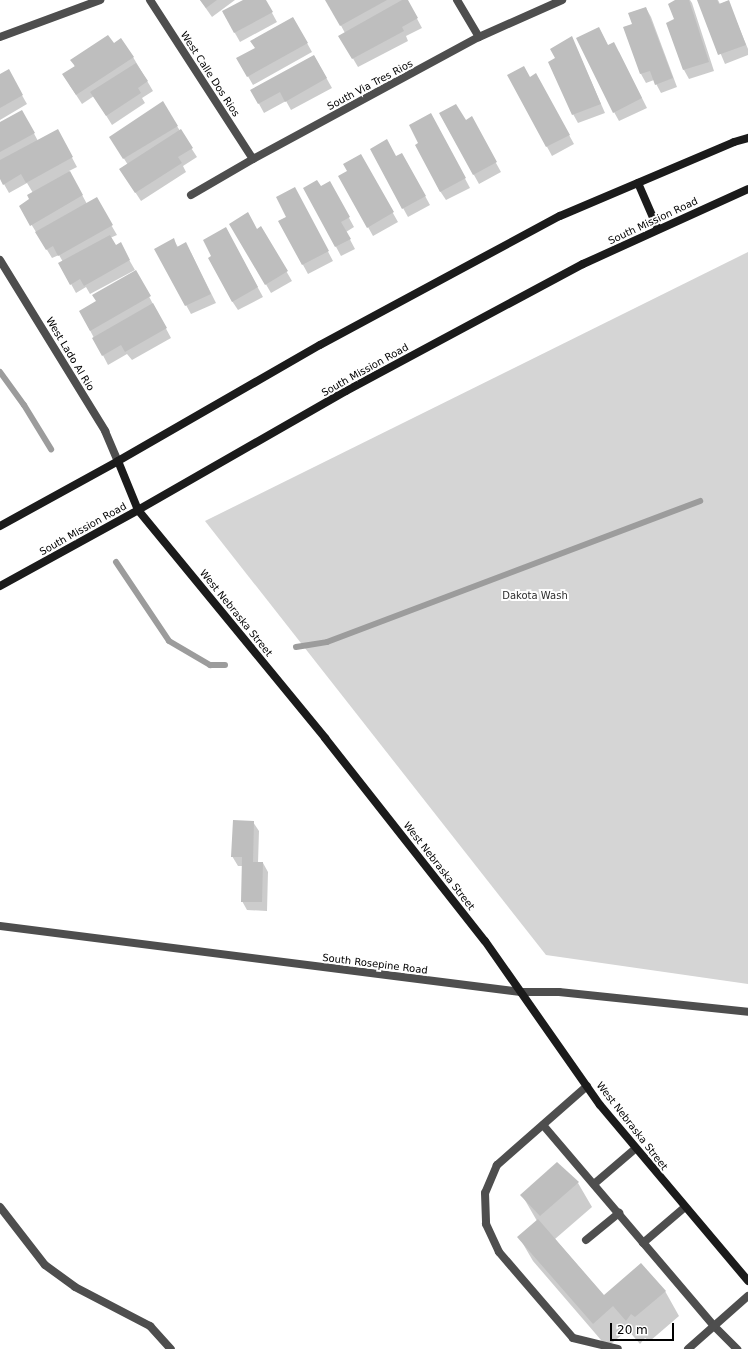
<!DOCTYPE html>
<html>
<head>
<meta charset="utf-8">
<style>
  body { margin:0 }
  #map { position:relative; width:748px; height:1349px; overflow:hidden; background:#fff; font-family:"DejaVu Sans",sans-serif }
  div>[style] { position:absolute }
  .green>* { inset:0; background:#d5d5d5 }
  .shadow>* { inset:0; background:#0003 }
  .stream>* { height:6px; margin:-3px; padding:0 3px; transform-origin:3px; border-radius:3px; background:#9c9c9c }
  .building>* { inset:0; background:#bebebe }
  .lane>* { height:8px; margin:-4px; padding:0 4px; transform-origin:4px; border-radius:4px; background:#4e4e4e }
  .street>* { height:8px; margin:-4px; padding:0 4px; transform-origin:4px; border-radius:4px; background:#4e4e4e }
  .secondary>* { height:8px; margin:-4px; padding:0 4px; transform-origin:4px; border-radius:4px; background:#1b1b1b }
  span { translate:-50% -50%; white-space:nowrap; text-align:center; line-height:1.15; -webkit-text-stroke:4px #fff; paint-order:stroke }
  .street-label { font-size:10px; color:#000 }
  .park-label { font-size:10px; color:#2c2c2c }
  .scale { position:absolute; left:610px; top:1323px; width:64px; height:18px; box-sizing:border-box; border:2px solid #000; border-top:0; padding-left:5px; font-size:12px; line-height:14px; white-space:nowrap; color:#000; -webkit-text-stroke:3px #fff; paint-order:stroke }
</style>
</head>
<body>
<div id="map">
  <div class="green">
    <i style="clip-path:polygon(748px 252px,748px 984px,546px 955px,205px 521px)"></i>
  </div>
  <div class="shadow">
    <i style="clip-path:polygon(200px 0,235px 0,212px 17px)"></i>
    <i style="clip-path:polygon(245px 0,265px 0,277px 22px,240px 42px,223px 12px)"></i>
    <i style="clip-path:polygon(327px 0,407px 0,422px 28px,406px 36px,408px 41px,358px 67px,345px 45px,345px 33px)"></i>
    <i style="clip-path:polygon(677px 0,690px 0,692px 3px,714px 71px,689px 79px,684px 70px,667px 24px,676px 20px)"></i>
    <i style="clip-path:polygon(698px 0,718px 0,720px 4px,728px 1px,748px 49px,748px 55px,725px 64px)"></i>
    <i style="clip-path:polygon(646px 8px,651px 17px,677px 87px,661px 93px,654px 80px,646px 83px,641px 74px,624px 28px,633px 25px)"></i>
    <i style="clip-path:polygon(293px 18px,312px 52px,253px 85px,238px 59px,256px 49px)"></i>
    <i style="clip-path:polygon(599px 28px,608px 46px,619px 52px,647px 108px,619px 121px,614px 112px)"></i>
    <i style="clip-path:polygon(572px 38px,605px 113px,578px 123px,573px 114px,556px 58px)"></i>
    <i style="clip-path:polygon(114px 45px,133px 57px,153px 91px,142px 98px,145px 103px,112px 125px,94px 96px,82px 104px,69px 84px,75px 67px,72px 60px)"></i>
    <i style="clip-path:polygon(314px 56px,332px 88px,291px 110px,286px 101px,264px 113px,252px 91px)"></i>
    <i style="clip-path:polygon(8px 71px,27px 104px,0 120px,0 75px)"></i>
    <i style="clip-path:polygon(508px 75px,529px 78px,541px 84px,574px 144px,552px 156px)"></i>
    <i style="clip-path:polygon(162px 103px,197px 157px,183px 166px,186px 172px,141px 201px,126px 178px,128px 165px,116px 146px)"></i>
    <i style="clip-path:polygon(22px 111px,38px 141px,62px 139px,77px 167px,69px 171px,87px 204px,96px 199px,117px 235px,110px 238px,115px 247px,120px 244px,135px 270px,90px 294px,86px 287px,76px 293px,60px 264px,63px 262px,59px 255px,52px 258px,20px 206px,31px 200px,33px 193px,27px 183px,9px 193px,0 177px,0 123px)"></i>
    <i style="clip-path:polygon(440px 114px,465px 121px,471px 118px,501px 172px,479px 184px)"></i>
    <i style="clip-path:polygon(436px 124px,470px 188px,446px 200px,440px 191px)"></i>
    <i style="clip-path:polygon(360px 155px,398px 222px,373px 236px,340px 177px,348px 172px)"></i>
    <i style="clip-path:polygon(396px 157px,407px 163px,430px 205px,408px 217px,403px 208px)"></i>
    <i style="clip-path:polygon(304px 188px,321px 188px,335px 192px,354px 227px,346px 232px,355px 249px,341px 256px)"></i>
    <i style="clip-path:polygon(299px 197px,333px 261px,308px 274px,279px 221px,287px 217px)"></i>
    <i style="clip-path:polygon(231px 224px,257px 231px,261px 228px,292px 281px,271px 293px)"></i>
    <i style="clip-path:polygon(231px 238px,263px 297px,238px 310px,232px 301px)"></i>
    <i style="clip-path:polygon(173px 239px,178px 247px,191px 253px,216px 303px,191px 314px,186px 305px)"></i>
    <i style="clip-path:polygon(136px 272px,171px 338px,132px 360px,127px 354px,108px 365px,80px 311px,97px 302px)"></i>
    <i style="clip-path:polygon(253px 822px,259px 831px,258px 863px,263px 863px,268px 872px,267px 911px,247px 910px,242px 901px,243px 866px,238px 866px,232px 856px)"></i>
    <i style="clip-path:polygon(578px 1183px,592px 1207px,555px 1239px,604px 1296px,665px 1291px,679px 1316px,650px 1341px,645px 1338px,640px 1344px,628px 1330px,607px 1347px,533px 1261px,519px 1237px,537px 1221px,522px 1195px)"></i>
  </div>
  <div class="stream">
    <i style="left:0;top:372px;width:41px;rotate:54deg"></i>
    <i style="left:24px;top:405px;width:52px;rotate:58.5deg"></i>
    <i style="left:116px;top:562px;width:95px;rotate:56.1deg"></i>
    <i style="left:169px;top:641px;width:48px;rotate:30.3deg"></i>
    <i style="left:210px;top:665px;width:15px"></i>
    <i style="left:296px;top:647px;width:31px;rotate:-9deg"></i>
    <i style="left:327px;top:642px;width:399px;rotate:-20.7deg"></i>
  </div>
  <div class="building">
    <i style="clip-path:polygon(200px 0,217px 0,206px 8px)"></i>
    <i style="clip-path:polygon(243px 0,266px 0,273px 12px,234px 33px,222px 11px)"></i>
    <i style="clip-path:polygon(325px 0,387px 0,340px 26px)"></i>
    <i style="clip-path:polygon(402px 0,408px 0,418px 18px,402px 27px,404px 31px,352px 59px,338px 36px)"></i>
    <i style="clip-path:polygon(675px 0,689px 0,709px 62px,683px 70px,666px 23px,674px 19px,668px 4px)"></i>
    <i style="clip-path:polygon(697px 0,717px 0,719px 4px,729px 0,746px 45px,718px 55px)"></i>
    <i style="clip-path:polygon(646px 7px,673px 78px,655px 85px,650px 71px,640px 74px,623px 27px,632px 24px,628px 13px)"></i>
    <i style="clip-path:polygon(293px 17px,308px 43px,247px 77px,236px 58px,255px 48px,250px 41px)"></i>
    <i style="clip-path:polygon(599px 27px,608px 45px,614px 42px,642px 98px,613px 113px,576px 38px)"></i>
    <i style="clip-path:polygon(108px 35px,114px 43px,121px 38px,134px 57px,76px 95px,62px 74px,75px 66px,70px 60px)"></i>
    <i style="clip-path:polygon(572px 36px,601px 104px,572px 115px,548px 62px,555px 58px,550px 49px)"></i>
    <i style="clip-path:polygon(314px 55px,327px 78px,285px 102px,280px 92px,258px 104px,250px 90px)"></i>
    <i style="clip-path:polygon(136px 63px,148px 81px,138px 88px,141px 93px,106px 116px,90px 92px)"></i>
    <i style="clip-path:polygon(524px 66px,530px 77px,536px 73px,570px 135px,546px 147px,507px 75px)"></i>
    <i style="clip-path:polygon(9px 69px,23px 95px,0 108px,0 74px)"></i>
    <i style="clip-path:polygon(163px 101px,178px 126px,123px 159px,109px 137px)"></i>
    <i style="clip-path:polygon(456px 104px,466px 120px,472px 116px,497px 162px,473px 175px,439px 113px)"></i>
    <i style="clip-path:polygon(22px 110px,35px 133px,0 152px,0 122px)"></i>
    <i style="clip-path:polygon(431px 113px,466px 178px,440px 192px,415px 145px,418px 143px,409px 125px)"></i>
    <i style="clip-path:polygon(58px 129px,73px 157px,26px 183px,21px 174px,3px 185px,0 179px,0 160px)"></i>
    <i style="clip-path:polygon(181px 129px,193px 148px,178px 157px,182px 163px,135px 193px,119px 169px)"></i>
    <i style="clip-path:polygon(387px 139px,396px 156px,402px 153px,426px 196px,402px 209px,370px 149px)"></i>
    <i style="clip-path:polygon(361px 154px,394px 212px,367px 228px,338px 176px,347px 171px,343px 164px)"></i>
    <i style="clip-path:polygon(70px 171px,83px 195px,30px 226px,19px 206px,29px 199px,27px 195px)"></i>
    <i style="clip-path:polygon(317px 180px,321px 186px,330px 181px,350px 217px,341px 222px,351px 239px,335px 247px,303px 188px)"></i>
    <i style="clip-path:polygon(295px 187px,329px 251px,302px 265px,278px 221px,286px 217px,276px 197px)"></i>
    <i style="clip-path:polygon(97px 197px,113px 225px,58px 256px,53px 246px,46px 250px,35px 232px)"></i>
    <i style="clip-path:polygon(248px 212px,257px 229px,261px 226px,288px 271px,265px 285px,229px 224px)"></i>
    <i style="clip-path:polygon(226px 227px,258px 287px,232px 302px,208px 258px,211px 256px,203px 240px)"></i>
    <i style="clip-path:polygon(110px 235px,116px 245px,121px 242px,130px 260px,84px 286px,80px 279px,70px 285px,58px 263px)"></i>
    <i style="clip-path:polygon(174px 238px,177px 247px,186px 242px,211px 294px,185px 306px,154px 249px)"></i>
    <i style="clip-path:polygon(136px 270px,151px 296px,90px 331px,79px 311px,96px 301px,92px 295px)"></i>
    <i style="clip-path:polygon(153px 303px,167px 328px,125px 352px,121px 345px,102px 356px,92px 338px)"></i>
    <i style="clip-path:polygon(233px 820px,254px 821px,253px 862px,263px 862px,262px 902px,241px 902px,242px 857px,231px 857px)"></i>
    <i style="clip-path:polygon(557px 1162px,579px 1182px,540px 1216px,520px 1195px)"></i>
    <i style="clip-path:polygon(538px 1219px,604px 1295px,641px 1263px,666px 1291px,635px 1317px,631px 1314px,626px 1321px,613px 1306px,593px 1324px,517px 1237px)"></i>
  </div>
  <div class="lane">
    <i style="left:587px;top:1086px;width:120px;rotate:138.7deg"></i>
    <i style="left:497px;top:1165px;width:30px;rotate:113deg"></i>
    <i style="left:485px;top:1193px;width:31px;rotate:88deg"></i>
    <i style="left:486px;top:1224px;width:31px;rotate:65deg"></i>
    <i style="left:499px;top:1252px;width:113px;rotate:49.3deg"></i>
    <i style="left:573px;top:1338px;width:46px;rotate:13.7deg"></i>
    <i style="left:543px;top:1125px;width:264px;rotate:49.6deg"></i>
    <i style="left:714px;top:1326px;width:33px;rotate:45deg"></i>
    <i style="left:594px;top:1184px;width:55px;rotate:-40.6deg"></i>
    <i style="left:0;top:1207px;width:73px;rotate:52.2deg"></i>
    <i style="left:45px;top:1265px;width:37px;rotate:36deg"></i>
    <i style="left:75px;top:1287px;width:85px;rotate:27.5deg"></i>
    <i style="left:150px;top:1326px;width:31px;rotate:48deg"></i>
    <i style="left:586px;top:1240px;width:43px;rotate:-39.3deg"></i>
    <i style="left:643px;top:1243px;width:55px;rotate:-40.6deg"></i>
    <i style="left:688px;top:1349px;width:80px;rotate:-41.5deg"></i>
  </div>
  <div class="street">
    <i style="left:150px;top:0;width:189px;rotate:57.1deg"></i>
    <i style="left:457px;top:0;width:43px;rotate:59.3deg"></i>
    <i style="left:0;top:37px;width:107px;rotate:-20.3deg"></i>
    <i style="left:191px;top:195px;width:72px;rotate:-30.1deg"></i>
    <i style="left:253px;top:159px;width:257px;rotate:-28.4deg"></i>
    <i style="left:479px;top:37px;width:91px;rotate:-24deg"></i>
    <i style="left:0;top:260px;width:201px;rotate:58.4deg"></i>
    <i style="left:105px;top:431px;width:33px;rotate:67deg"></i>
    <i style="left:0;top:926px;width:525px;rotate:7.22deg"></i>
    <i style="left:521px;top:992px;width:38px"></i>
    <i style="left:559px;top:992px;width:190px;rotate:6deg"></i>
  </div>
  <div class="secondary">
    <i style="left:638px;top:183px;width:50px;rotate:66.5deg"></i>
    <i style="left:118px;top:461px;width:53px;rotate:67.8deg"></i>
    <i style="left:138px;top:510px;width:295px;rotate:50.6deg"></i>
    <i style="left:325px;top:738px;width:258px;rotate:51.8deg"></i>
    <i style="left:485px;top:941px;width:200px;rotate:55deg"></i>
    <i style="left:600px;top:1105px;width:230px;rotate:49.9deg"></i>
    <i style="left:0;top:526px;width:135px;rotate:-28.8deg"></i>
    <i style="left:118px;top:461px;width:233px;rotate:-29.9deg"></i>
    <i style="left:320px;top:345px;width:272px;rotate:-28.3deg"></i>
    <i style="left:560px;top:216px;width:189px;rotate:-23deg"></i>
    <i style="left:734px;top:142px;width:15px;rotate:-16deg"></i>
    <i style="left:0;top:586px;width:158px;rotate:-28.8deg"></i>
    <i style="left:138px;top:510px;width:240px;rotate:-29.8deg"></i>
    <i style="left:346px;top:391px;width:269px;rotate:-28.2deg"></i>
    <i style="left:583px;top:264px;width:181px;rotate:-24.4deg"></i>
  </div>
  <div class="street-label">
    <span style="left:210px;top:74px;rotate:57deg">West Calle Dos Rios</span>
    <span style="left:370px;top:85px;rotate:-28deg">South Via Tres Rios</span>
    <span style="left:653px;top:221px;rotate:-25deg">South Mission Road</span>
    <span style="left:70px;top:354px;rotate:59deg">West Lado Al Rio</span>
    <span style="left:365px;top:370px;rotate:-29deg">South Mission Road</span>
    <span style="left:83px;top:529px;rotate:-29deg">South Mission Road</span>
    <span style="left:236px;top:613px;rotate:51deg">West Nebraska Street</span>
    <span style="left:439px;top:866px;rotate:52deg">West Nebraska Street</span>
    <span style="left:375px;top:964px;rotate:7deg">South Rosepine Road</span>
    <span style="left:632px;top:1126px;rotate:52deg">West Nebraska Street</span>
  </div>
  <div class="park-label">
    <span style="left:535px;top:596px">Dakota Wash</span>
  </div>
  <div class="scale">20 m</div>
</div>
</body>
</html>
